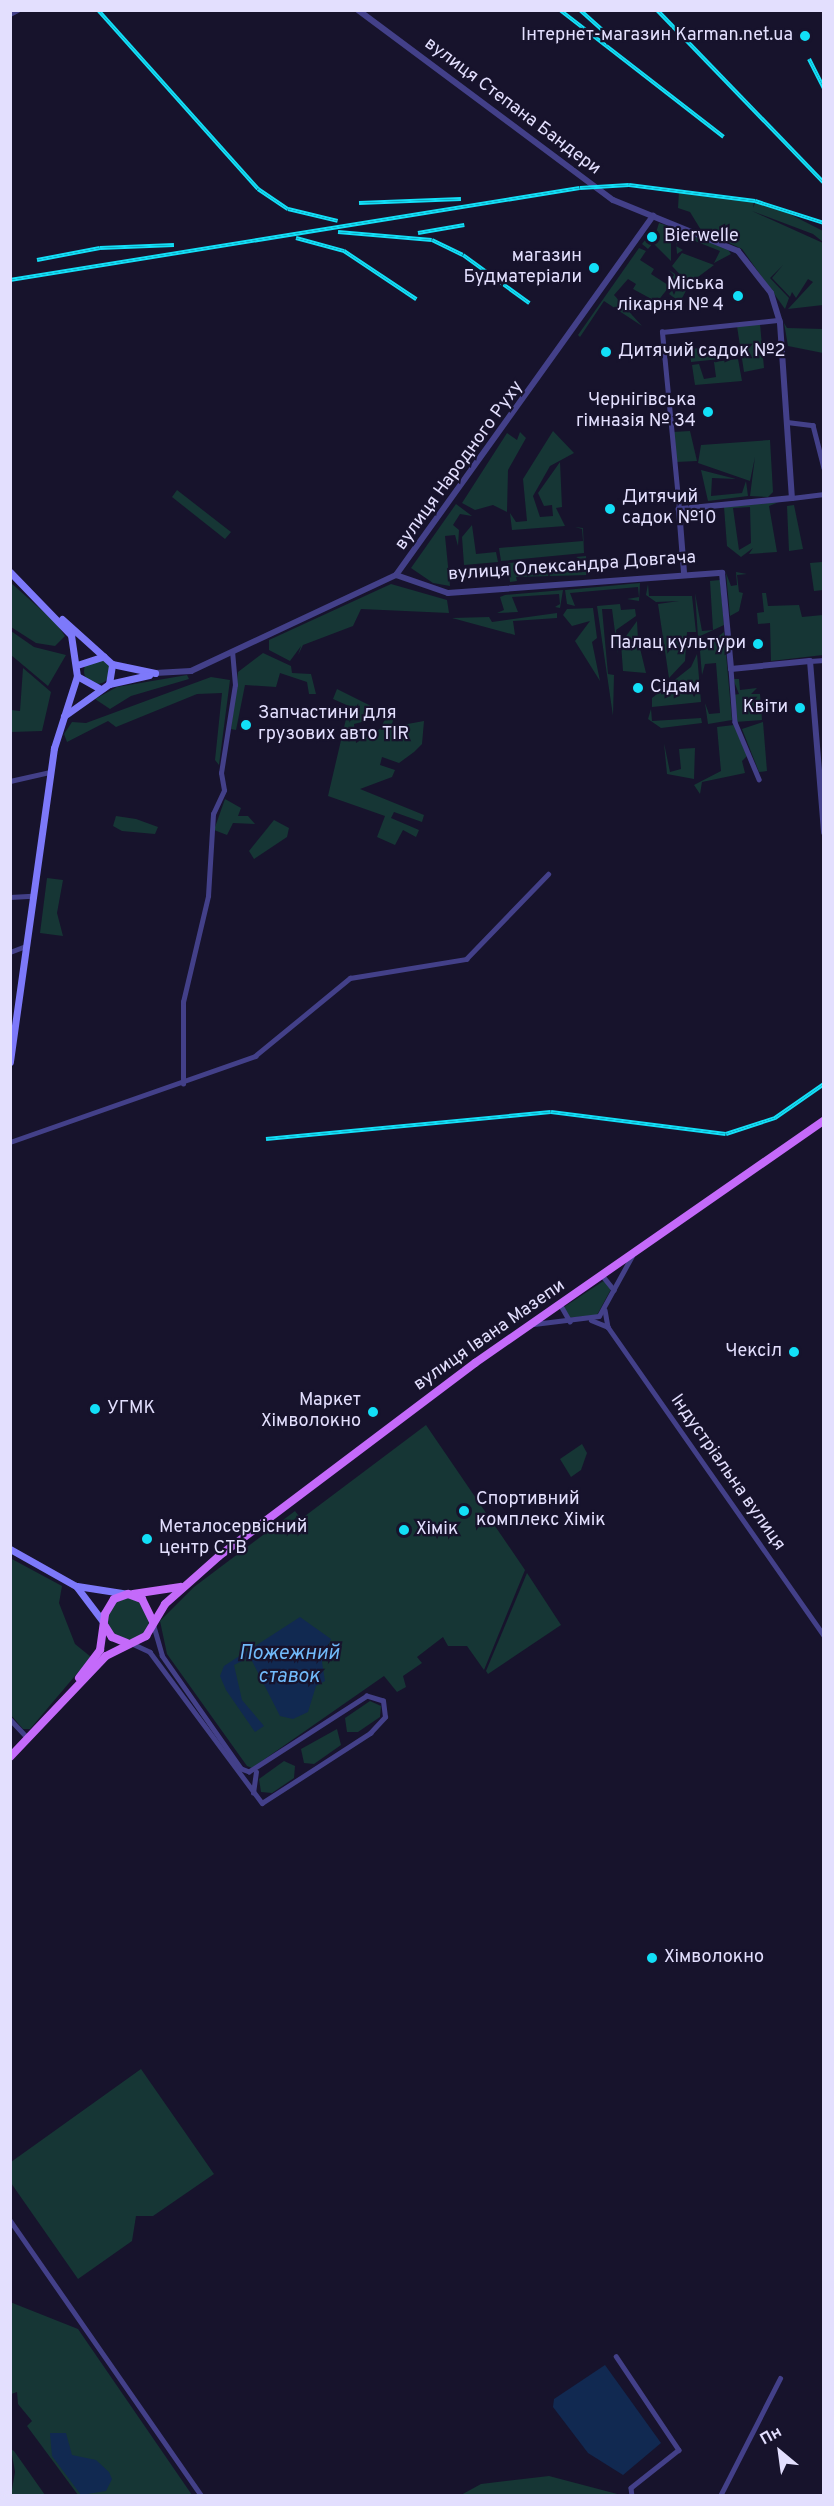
<!DOCTYPE html>
<html>
<head>
<meta charset="utf-8">
<style>
  body { margin:0 }
  #map { position:relative; width:834px; height:2506px; overflow:hidden; background:#17132c; font-family:Overpass,sans-serif }
  div>[style] { position:absolute }
  .green>* { inset:0; background:#163635 }
  .round { border-radius:50% }
  .water>* { inset:0; background:#112951 }
  .minor>* { height:4.5px; margin:-2.25px; padding:0 2.25px; transform-origin:2.25px; border-radius:2.25px; background:#434089 }
  .tertiary>* { height:6px; margin:-3px; padding:0 3px; transform-origin:3px; border-radius:3px; background:#434089 }
  .secondary>* { height:7px; margin:-3.5px; padding:0 3.5px; transform-origin:3.5px; border-radius:3.5px; background:#7d79fa }
  .primary>* { height:8px; margin:-4px; padding:0 4px; transform-origin:4px; border-radius:4px; background:#c46afa }
  .rail>* { height:4px; margin-top:-2px; transform-origin:0; background:repeating-linear-gradient(90deg,#17132c 0 4.5px,#12dff7 0 9px); box-sizing:border-box; border-block:2px solid #12dff7 }
  .dots>* { width:16px; height:16px; translate:-50% -50%; box-sizing:border-box; border:3px solid #17132c; border-radius:50% }
  span { translate:-50% -50%; white-space:nowrap; text-align:center; line-height:1.15; -webkit-text-stroke:4.5px #17132c; paint-order:stroke }
  .poi-label { font-size:18px; color:#e3dffe }
  .right { translate:-100% -50%; text-align:right }
  .left { translate:0 -50%; text-align:left }
  .street-label { font-size:18px; color:#e3dffe }
  .water-label { font-size:20px; color:#71bafa; font-style:italic }
  .frame { position:absolute; inset:0; border:12px solid #e3dffe; pointer-events:none }
  .north { position:absolute; left:750px; top:2422px; width:60px; height:60px; -webkit-text-stroke:4px #17132c; paint-order:stroke; rotate:331deg; font-size:16px; font-weight:700; line-height:24px; text-align:center; color:#e3dffe }
  .north::after { content:''; display:block; margin:auto; width:21px; height:27px; background:#e3dffe; clip-path:polygon(50% 0,100% 100%,50% 72%,0 100%) }
</style>
</head>
<body>
<div id="map">
  <div class="green">
    <i style="clip-path:polygon(679px 191px,754px 201px,753px 208px,755px 203px,772px 205px,823px 231px,823px 242px,813px 234px,752px 211px,823px 243px,823px 305px,788px 309px,813px 282px,808px 279px,796px 298px,792px 292px,790px 297px,772px 278px,783px 265px,770px 278px,789px 298px,785px 309px,742px 249px,701px 230px,690px 212px,678px 208px)"></i>
    <i style="clip-path:polygon(659px 223px,671px 227px,671px 261px,653px 243px,648px 249px,642px 244px,648px 236px,654px 239px)"></i>
    <i style="clip-path:polygon(675px 228px,727px 248px,731px 254px,714px 263px,720px 251px,680px 235px,676px 246px,683px 250px,677px 254px)"></i>
    <i style="clip-path:polygon(639px 248px,646px 251px,640px 260px,654px 269px,651px 274px,668px 285px,674px 275px,669px 270px,675px 274px,676px 278px,657px 302px,633px 289px,636px 284px,628px 279px,614px 295px,642px 326px,604px 301px,580px 337px,578px 335px)"></i>
    <i style="clip-path:polygon(682px 253px,714px 265px,690px 283px,680px 302px,669px 294px,675px 286px,683px 292px,688px 283px,672px 266px)"></i>
    <i style="clip-path:polygon(784px 323px,787px 328px,823px 329px,823px 353px,788px 346px)"></i>
    <i style="clip-path:polygon(760px 324px,764px 368px,744px 372px,737px 326px)"></i>
    <i style="clip-path:polygon(724px 346px,720px 359px,691px 362px,690px 349px)"></i>
    <i style="clip-path:polygon(738px 359px,742px 381px,695px 385px,692px 365px,699px 364px,704px 379px,716px 377px,714px 362px)"></i>
    <i style="clip-path:polygon(553px 431px,574px 453px,550px 466px,533px 496px,540px 517px,553px 516px,552px 505px,544px 506px,538px 493px,560px 462px,562px 507px,556px 508px,565px 526px,512px 530px,510px 513px,516px 522px,527px 521px,523px 479px)"></i>
    <i style="clip-path:polygon(690px 431px,697px 461px,676px 462px,673px 432px)"></i>
    <i style="clip-path:polygon(520px 432px,526px 438px,508px 470px,507px 512px,493px 505px,475px 510px,462px 503px,507px 433px,517px 440px)"></i>
    <i style="clip-path:polygon(770px 440px,773px 492px,768px 497px,750px 496px,755px 457px,750px 481px,698px 463px,701px 445px)"></i>
    <i style="clip-path:polygon(701px 470px,736px 479px,712px 478px,711px 496px,742px 493px,746px 481px,748px 496px,708px 501px)"></i>
    <i style="clip-path:polygon(177px 490px,231px 532px,225px 539px,172px 497px)"></i>
    <i style="clip-path:polygon(evenodd,779px 502px,769px 506px,777px 552px,749px 554px,753px 548px,741px 557px,727px 546px,724px 507px,779px 502px,750px 507px,751px 543px,739px 550px,733px 508px,750px 507px)"></i>
    <i style="clip-path:polygon(456px 504px,472px 516px,460px 514px,453px 525px,459px 530px,458px 546px,455px 535px,445px 536px,450px 586px,433px 583px,411px 568px)"></i>
    <i style="clip-path:polygon(794px 505px,803px 549px,789px 551px,787px 506px)"></i>
    <i style="clip-path:polygon(472px 525px,476px 554px,496px 552px,498px 562px,464px 565px,462px 537px)"></i>
    <i style="clip-path:polygon(575px 527px,583px 528px,584px 553px,501px 561px,499px 548px,583px 541px,582px 529px)"></i>
    <i style="clip-path:polygon(586px 556px,587px 575px,516px 577px,517px 581px,510px 582px,508px 563px,523px 562px,517px 565px,518px 576px,583px 570px,582px 560px,576px 557px)"></i>
    <i style="clip-path:polygon(822px 562px,823px 590px,814px 591px,810px 563px)"></i>
    <i style="clip-path:polygon(736px 572px,747px 574px,737px 575px,739px 592px,743px 593px,739px 611px,730px 616px,726px 573px,731px 586px,737px 585px)"></i>
    <i style="clip-path:polygon(720px 580px,724px 625px,698px 637px,695px 593px,702px 631px,713px 630px,710px 581px)"></i>
    <i style="clip-path:polygon(10px 582px,55px 622px,65px 636px,55px 646px,36px 643px,11px 627px)"></i>
    <i style="clip-path:polygon(640px 583px,639px 601px,627px 599px,639px 597px,638px 587px,570px 593px,575px 606px,567px 604px,565px 590px)"></i>
    <i style="clip-path:polygon(391px 584px,447px 600px,449px 613px,361px 609px,353px 626px,303px 645px,298px 655px,301px 646px,290px 661px,269px 650px,269px 640px)"></i>
    <i style="clip-path:polygon(648px 584px,649px 596px,692px 596px,696px 632px,687px 632px,685px 661px,669px 678px,658px 604px,679px 601px,656px 602px,646px 595px)"></i>
    <i style="clip-path:polygon(563px 590px,560px 608px,555px 607px,560px 604px,559px 594px,512px 597px,518px 612px,497px 613px,504px 610px,500px 597px,505px 595px)"></i>
    <i style="clip-path:polygon(762px 593px,766px 593px,768px 606px,799px 605px,802px 617px,823px 615px,823px 655px,771px 661px,770px 623px,758px 624px,757px 613px,764px 612px)"></i>
    <i style="clip-path:polygon(620px 604px,621px 610px,635px 609px,636px 616px,616px 630px,618px 655px,612px 609px,602px 609px,608px 674px,614px 675px,613px 716px,597px 606px)"></i>
    <i style="clip-path:polygon(593px 608px,597px 638px,592px 642px,600px 681px,575px 641px,590px 621px,572px 626px,563px 615px,567px 609px)"></i>
    <i style="clip-path:polygon(557px 613px,557px 618px,513px 621px,515px 635px,452px 618px,489px 617px,492px 622px)"></i>
    <i style="clip-path:polygon(637px 621px,638px 640px,646px 673px,623px 671px,621px 643px)"></i>
    <i style="clip-path:polygon(11px 631px,34px 647px,66px 655px,48px 686px,11px 655px)"></i>
    <i style="clip-path:polygon(724px 632px,732px 720px,708px 724px,705px 703px,709px 714px,720px 713px,716px 663px,705px 664px,702px 675px,700px 651px)"></i>
    <i style="clip-path:polygon(263px 653px,291px 666px,292px 673px,311px 674px,316px 694px,309px 694px,307px 682px,280px 673px,276px 687px,245px 685px,236px 730px,231px 729px,238px 672px)"></i>
    <i style="clip-path:polygon(697px 654px,701px 702px,652px 707px,652px 698px,691px 667px)"></i>
    <i class="round" style="left:84px;top:658px;width:26px;height:26px"></i>
    <i style="clip-path:polygon(23px 668px,51px 692px,42px 731px,11px 732px,11px 710px,20px 711px)"></i>
    <i style="clip-path:polygon(187px 675px,189px 679px,131px 696px,110px 709px,95px 699px,117px 687px)"></i>
    <i style="clip-path:polygon(211px 677px,230px 680px,219px 765px,215px 760px,222px 693px,197px 694px,116px 727px,108px 721px,67px 742px,64px 734px,72px 722px,86px 723px)"></i>
    <i style="clip-path:polygon(733px 679px,739px 679px,740px 690px,757px 688px,751px 694px,760px 694px,762px 720px,735px 722px,733px 695px,739px 694px)"></i>
    <i style="clip-path:polygon(337px 689px,371px 706px,362px 722px,354px 724px,356px 743px,380px 729px,391px 708px,396px 711px,391px 727px,424px 721px,422px 744px,414px 752px,399px 763px,382px 757px,380px 765px,395px 770px,392px 777px,360px 789px,424px 815px,422px 822px,394px 812px,391px 818px,419px 830px,416px 837px,403px 830px,395px 845px,377px 837px,385px 816px,328px 796px,349px 706px,333px 699px)"></i>
    <i style="clip-path:polygon(651px 709px,652px 721px,701px 718px,702px 723px,661px 728px,648px 719px)"></i>
    <i style="clip-path:polygon(763px 722px,767px 771px,759px 772px,742px 729px)"></i>
    <i style="clip-path:polygon(734px 725px,747px 756px,742px 761px,745px 773px,702px 782px,700px 794px,694px 785px,721px 771px,717px 727px)"></i>
    <i style="clip-path:polygon(664px 743px,670px 772px,681px 769px,679px 749px,695px 748px,694px 779px,667px 774px)"></i>
    <i style="clip-path:polygon(225px 799px,241px 808px,238px 816px,248px 816px,255px 824px,233px 823px,227px 835px,214px 830px)"></i>
    <i style="clip-path:polygon(116px 816px,136px 819px,158px 827px,155px 834px,122px 831px,113px 826px)"></i>
    <i style="clip-path:polygon(274px 820px,289px 828px,287px 837px,254px 859px,249px 851px)"></i>
    <i style="clip-path:polygon(47px 878px,63px 880px,57px 913px,63px 936px,40px 933px)"></i>
    <i style="clip-path:polygon(605px 1280px,611px 1289px,597px 1315px,568px 1318px,564px 1307px)"></i>
    <i style="clip-path:polygon(426px 1425px,525px 1570px,484px 1670px,467px 1646px,448px 1646px,443px 1637px,417px 1657px,422px 1663px,403px 1676px,406px 1687px,397px 1692px,384px 1676px,252px 1768px,247px 1766px,167px 1654px,160px 1621px,194px 1587px,295px 1511px,301px 1519px)"></i>
    <i style="clip-path:polygon(582px 1444px,587px 1453px,581px 1470px,571px 1477px,560px 1459px)"></i>
    <i style="clip-path:polygon(10px 1558px,62px 1586px,59px 1603px,75px 1644px,91px 1657px,30px 1729px,23px 1729px,11px 1715px)"></i>
    <i style="clip-path:polygon(527px 1573px,561px 1625px,488px 1674px,486px 1671px)"></i>
    <i class="round" style="left:107px;top:1598px;width:42px;height:42px"></i>
    <i style="clip-path:polygon(370px 1701px,381px 1706px,380px 1717px,358px 1732px,347px 1732px,345px 1718px)"></i>
    <i style="clip-path:polygon(337px 1729px,341px 1745px,314px 1764px,304px 1763px,301px 1749px)"></i>
    <i style="clip-path:polygon(284px 1761px,295px 1766px,294px 1778px,272px 1793px,261px 1792px,259px 1779px)"></i>
    <i style="clip-path:polygon(141px 2069px,214px 2174px,153px 2216px,136px 2216px,132px 2241px,78px 2279px,11px 2183px,11px 2162px)"></i>
    <i style="clip-path:polygon(10px 2302px,78px 2329px,192px 2495px,78px 2495px,27px 2426px,32px 2421px,18px 2404px,17px 2392px,11px 2394px)"></i>
    <i style="clip-path:polygon(11px 2449px,14px 2451px,45px 2495px,11px 2495px,15px 2472px)"></i>
    <i style="clip-path:polygon(549px 2476px,621px 2495px,461px 2495px,481px 2484px)"></i>
  </div>
  <div class="water">
    <i style="clip-path:polygon(300px 1617px,331px 1639px,322px 1662px,325px 1681px,316px 1686px,308px 1712px,293px 1719px,280px 1716px,250px 1657px,234px 1665px,242px 1700px,264px 1726px,255px 1732px,226px 1690px,220px 1676px,224px 1666px)"></i>
    <i style="clip-path:polygon(605px 2365px,661px 2443px,623px 2475px,588px 2453px,553px 2407px,554px 2399px)"></i>
    <i style="clip-path:polygon(50px 2433px,66px 2433px,72px 2455px,96px 2460px,109px 2472px,112px 2479px,106px 2491px,81px 2495px,52px 2456px)"></i>
  </div>
  <div class="minor">
    <i style="left:787px;top:422px;width:26px;rotate:7deg"></i>
    <i style="left:813px;top:425px;width:44px;rotate:75.7deg"></i>
    <i style="left:792px;top:498px;width:32px;rotate:-7deg"></i>
    <i style="left:679px;top:509px;width:178px;rotate:-95.5deg"></i>
    <i style="left:662px;top:332px;width:118px;rotate:-5.9deg"></i>
    <i style="left:810px;top:661px;width:14px;rotate:-4deg"></i>
    <i style="left:731px;top:669px;width:53px;rotate:85.7deg"></i>
    <i style="left:735px;top:722px;width:62px;rotate:67.2deg"></i>
    <i style="left:10px;top:781px;width:41px;rotate:-12.7deg"></i>
    <i style="left:10px;top:897px;width:22px;rotate:-3deg"></i>
    <i style="left:10px;top:952px;width:17px;rotate:-21deg"></i>
    <i style="left:183px;top:1084px;width:82px;rotate:-90deg"></i>
    <i style="left:183px;top:1002px;width:109px;rotate:-76.7deg"></i>
    <i style="left:208px;top:896px;width:82px;rotate:-86.5deg"></i>
    <i style="left:213px;top:814px;width:26px;rotate:-65deg"></i>
    <i style="left:224px;top:790px;width:17px;rotate:-100deg"></i>
    <i style="left:221px;top:773px;width:89px;rotate:-81deg"></i>
    <i style="left:235px;top:685px;width:32px;rotate:-95deg"></i>
    <i style="left:10px;top:1142px;width:260px;rotate:-19.3deg"></i>
    <i style="left:255px;top:1056px;width:123px;rotate:-39.4deg"></i>
    <i style="left:350px;top:978px;width:118px;rotate:-9.3deg"></i>
    <i style="left:466px;top:959px;width:118px;rotate:-46deg"></i>
    <i style="left:602px;top:1275px;width:19px;rotate:51deg"></i>
    <i style="left:560px;top:1304px;width:20px;rotate:60deg"></i>
    <i style="left:605px;top:1310px;width:17px;rotate:80deg"></i>
    <i style="left:608px;top:1327px;width:376px;rotate:55deg"></i>
    <i style="left:591px;top:1320px;width:18px;rotate:22deg"></i>
    <i style="left:534px;top:1324px;width:65px;rotate:-7deg"></i>
    <i style="left:599px;top:1316px;width:68px;rotate:-61.2deg"></i>
    <i style="left:131px;top:1643px;width:21px;rotate:25deg"></i>
    <i style="left:150px;top:1652px;width:188px;rotate:53.4deg"></i>
    <i style="left:262px;top:1803px;width:129px;rotate:-32.9deg"></i>
    <i style="left:370px;top:1733px;width:22px;rotate:-47deg"></i>
    <i style="left:385px;top:1717px;width:16px;rotate:-97deg"></i>
    <i style="left:383px;top:1701px;width:17px;rotate:-163deg"></i>
    <i style="left:367px;top:1696px;width:140px;rotate:147.2deg"></i>
    <i style="left:249px;top:1772px;width:9px;rotate:-159deg"></i>
    <i style="left:241px;top:1769px;width:138px;rotate:-125deg"></i>
    <i style="left:162px;top:1656px;width:32px;rotate:-106deg"></i>
    <i style="left:10px;top:1719px;width:26px;rotate:47deg"></i>
    <i style="left:253px;top:1793px;width:21px;rotate:-82deg"></i>
    <i style="left:10px;top:2220px;width:336px;rotate:55.2deg"></i>
    <i style="left:616px;top:2356px;width:113px;rotate:56.2deg"></i>
    <i style="left:679px;top:2450px;width:61px;rotate:141.6deg"></i>
    <i style="left:631px;top:2488px;width:8px;rotate:83deg"></i>
    <i style="left:720px;top:2496px;width:132px;rotate:-63deg"></i>
  </div>
  <div class="tertiary">
    <i style="left:358px;top:10px;width:318px;rotate:36.7deg"></i>
    <i style="left:613px;top:200px;width:135px;rotate:22.2deg"></i>
    <i style="left:738px;top:251px;width:53px;rotate:51.8deg"></i>
    <i style="left:771px;top:293px;width:31px;rotate:73deg"></i>
    <i style="left:780px;top:323px;width:175px;rotate:86.1deg"></i>
    <i style="left:792px;top:498px;width:114px;rotate:174.4deg"></i>
    <i style="left:679px;top:509px;width:64px;rotate:85.5deg"></i>
    <i style="left:10px;top:14px;width:9px;rotate:-27deg"></i>
    <i style="left:396px;top:575px;width:55px;rotate:19.1deg"></i>
    <i style="left:448px;top:593px;width:275px;rotate:-4.2deg"></i>
    <i style="left:722px;top:573px;width:96px;rotate:84.6deg"></i>
    <i style="left:731px;top:669px;width:79px;rotate:-5.8deg"></i>
    <i style="left:810px;top:661px;width:172px;rotate:85.3deg"></i>
    <i style="left:155px;top:673px;width:36px;rotate:-3deg"></i>
    <i style="left:191px;top:671px;width:226px;rotate:-25.1deg"></i>
    <i style="left:396px;top:575px;width:442px;rotate:-54.4deg"></i>
  </div>
  <div class="secondary">
    <i style="left:10px;top:572px;width:88px;rotate:45.9deg"></i>
    <i style="left:71px;top:635px;width:41px;rotate:81.7deg"></i>
    <i style="left:77px;top:676px;width:76px;rotate:107.7deg"></i>
    <i style="left:54px;top:748px;width:317px;rotate:98deg"></i>
    <i style="left:62px;top:619px;width:67px;rotate:42deg"></i>
    <i style="left:112px;top:664px;width:44px;rotate:11.8deg"></i>
    <i style="left:77px;top:665px;width:28px;rotate:-18deg"></i>
    <i style="left:77px;top:676px;width:26px;rotate:29deg"></i>
    <i style="left:109px;top:684px;width:20px;rotate:-81deg"></i>
    <i style="left:64px;top:716px;width:55px;rotate:-35.4deg"></i>
    <i style="left:109px;top:684px;width:41px;rotate:-12.7deg"></i>
    <i style="left:10px;top:1549px;width:76px;rotate:29.3deg"></i>
    <i style="left:76px;top:1586px;width:46px;rotate:52.9deg"></i>
    <i style="left:77px;top:1586px;width:52px;rotate:8.9deg"></i>
  </div>
  <div class="primary">
    <i style="left:133px;top:1594px;width:48px;rotate:-8.5deg"></i>
    <i style="left:105px;top:1626px;width:13px;rotate:58deg"></i>
    <i style="left:112px;top:1637px;width:16px;rotate:22deg"></i>
    <i style="left:79px;top:1678px;width:35px;rotate:-53deg"></i>
    <i style="left:100px;top:1650px;width:36px;rotate:-82deg"></i>
    <i style="left:105px;top:1614px;width:17px;rotate:-59deg"></i>
    <i style="left:114px;top:1599px;width:15px;rotate:-20deg"></i>
    <i style="left:128px;top:1594px;width:15px;rotate:20deg"></i>
    <i style="left:142px;top:1599px;width:25px;rotate:64deg"></i>
    <i style="left:10px;top:1757px;width:139px;rotate:-46.5deg"></i>
    <i style="left:106px;top:1656px;width:45px;rotate:-26.6deg"></i>
    <i style="left:146px;top:1636px;width:37px;rotate:-59deg"></i>
    <i style="left:165px;top:1604px;width:72px;rotate:-41.6deg"></i>
    <i style="left:219px;top:1556px;width:321px;rotate:-37deg"></i>
    <i style="left:475px;top:1363px;width:425px;rotate:-34.8deg"></i>
  </div>
  <div class="rail">
    <i style="left:98px;top:10px;width:240px;rotate:48.2deg"></i>
    <i style="left:258px;top:189px;width:36px;rotate:34deg"></i>
    <i style="left:288px;top:209px;width:51px;rotate:13.5deg"></i>
    <i style="left:560px;top:10px;width:207px;rotate:37.8deg"></i>
    <i style="left:580px;top:10px;width:39px;rotate:42deg"></i>
    <i style="left:657px;top:10px;width:240px;rotate:46deg"></i>
    <i style="left:809px;top:59px;width:34px;rotate:63deg"></i>
    <i style="left:359px;top:203px;width:102px;rotate:-2.2deg"></i>
    <i style="left:338px;top:232px;width:94px;rotate:4.9deg"></i>
    <i style="left:432px;top:240px;width:34px;rotate:26deg"></i>
    <i style="left:463px;top:255px;width:82px;rotate:36deg"></i>
    <i style="left:418px;top:233px;width:47px;rotate:-9.9deg"></i>
    <i style="left:296px;top:238px;width:50px;rotate:15.2deg"></i>
    <i style="left:344px;top:251px;width:87px;rotate:33.7deg"></i>
    <i style="left:37px;top:260px;width:64px;rotate:-10.8deg"></i>
    <i style="left:100px;top:248px;width:74px;rotate:-2.3deg"></i>
    <i style="left:10px;top:280px;width:577px;rotate:-9.17deg"></i>
    <i style="left:580px;top:188px;width:49px;rotate:-3.5deg"></i>
    <i style="left:629px;top:185px;width:127px;rotate:7.2deg"></i>
    <i style="left:755px;top:201px;width:72px;rotate:17.7deg"></i>
    <i style="left:266px;top:1139px;width:286px;rotate:-5.4deg"></i>
    <i style="left:551px;top:1112px;width:176px;rotate:7.2deg"></i>
    <i style="left:726px;top:1134px;width:52px;rotate:-18.1deg"></i>
    <i style="left:775px;top:1118px;width:60px;rotate:-34.8deg"></i>
  </div>
  <div class="dots">
    <i style="left:805px;top:36px;background:#12dff7"></i>
    <i style="left:652px;top:237px;background:#12dff7"></i>
    <i style="left:594px;top:268px;background:#12dff7"></i>
    <i style="left:738px;top:296px;background:#12dff7"></i>
    <i style="left:606px;top:352px;background:#12dff7"></i>
    <i style="left:708px;top:412px;background:#12dff7"></i>
    <i style="left:610px;top:509px;background:#12dff7"></i>
    <i style="left:758px;top:644px;background:#12dff7"></i>
    <i style="left:638px;top:688px;background:#12dff7"></i>
    <i style="left:800px;top:708px;background:#12dff7"></i>
    <i style="left:246px;top:725px;background:#12dff7"></i>
    <i style="left:794px;top:1352px;background:#12dff7"></i>
    <i style="left:95px;top:1409px;background:#12dff7"></i>
    <i style="left:373px;top:1412px;background:#12dff7"></i>
    <i style="left:464px;top:1511px;background:#12dff7"></i>
    <i style="left:404px;top:1530px;background:#12dff7"></i>
    <i style="left:147px;top:1539px;background:#12dff7"></i>
    <i style="left:652px;top:1958px;background:#12dff7"></i>
  </div>
  <div class="poi-label">
    <span class="right" style="left:793px;top:36px">Інтернет-магазин Karman.net.ua</span>
    <span class="left" style="left:664px;top:237px">Bierwelle</span>
    <span class="right" style="left:582px;top:268px">магазин<br>Будматеріали</span>
    <span class="right" style="left:724px;top:296px">Міська<br>лікарня № 4</span>
    <span class="left" style="left:618px;top:352px">Дитячий садок №2</span>
    <span class="right" style="left:696px;top:412px">Чернігівська<br>гімназія № 34</span>
    <span class="left" style="left:622px;top:509px">Дитячий<br>садок №10</span>
    <span class="right" style="left:746px;top:644px">Палац культури</span>
    <span class="left" style="left:650px;top:688px">Сідам</span>
    <span class="right" style="left:788px;top:708px">Квіти</span>
    <span class="left" style="left:258px;top:725px">Запчастини для<br>грузових авто TIR</span>
    <span class="right" style="left:782px;top:1352px">Чексіл</span>
    <span class="right" style="left:361px;top:1412px">Маркет<br>Хімволокно</span>
    <span class="left" style="left:107px;top:1409px">УГМК</span>
    <span class="left" style="left:476px;top:1511px">Спортивний<br>комплекс Хімік</span>
    <span class="left" style="left:159px;top:1539px">Металосервісний<br>центр СТВ</span>
    <span class="left" style="left:416px;top:1530px">Хімік</span>
    <span class="left" style="left:664px;top:1958px">Хімволокно</span>
  </div>
  <div class="street-label">
    <span style="left:512px;top:107px;rotate:37deg">вулиця Степана Бандери</span>
    <span style="left:460px;top:466px;rotate:-54deg">вулиця Народного Руху</span>
    <span style="left:572px;top:567px;rotate:-4deg">вулиця Олександра Довгача</span>
    <span style="left:490px;top:1336px;rotate:-35deg">вулиця Івана Мазепи</span>
    <span style="left:727px;top:1473px;rotate:55deg">Індустріальна вулиця</span>
  </div>
  <div class="water-label">
    <span style="left:289px;top:1666px">Пожежний<br>ставок</span>
  </div>
  <div class="frame"></div>
  <div class="north">Пн</div>
</div>
</body>
</html>
